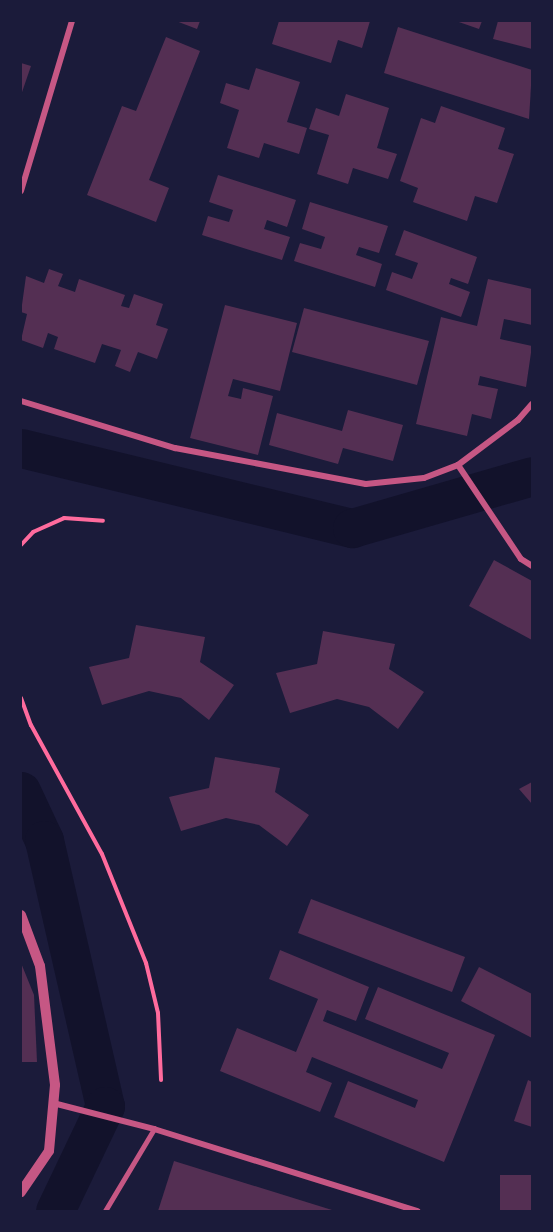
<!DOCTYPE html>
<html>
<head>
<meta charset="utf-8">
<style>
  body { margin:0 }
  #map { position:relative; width:553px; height:1232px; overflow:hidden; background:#1b1b3a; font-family:Montserrat,sans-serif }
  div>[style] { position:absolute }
  .river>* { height:39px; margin:-19.5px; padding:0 19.5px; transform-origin:19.5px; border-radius:19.5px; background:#12122b }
  .building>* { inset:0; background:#542f53 }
  .path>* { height:4px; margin:-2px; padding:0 2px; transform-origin:2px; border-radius:2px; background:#ff6b9d }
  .service>* { height:4.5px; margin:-2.25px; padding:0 2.25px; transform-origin:2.25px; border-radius:2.25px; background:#c65784 }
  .minor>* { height:6px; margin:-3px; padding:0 3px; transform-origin:3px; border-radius:3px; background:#c65784 }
  .tertiary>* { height:10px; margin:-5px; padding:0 5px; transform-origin:5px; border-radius:5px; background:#c65784 }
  span { translate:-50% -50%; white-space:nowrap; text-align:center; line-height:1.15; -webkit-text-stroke:5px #1b1b3a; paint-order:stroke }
  .frame { position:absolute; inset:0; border:22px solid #1b1b3a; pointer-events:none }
</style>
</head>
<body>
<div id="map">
  <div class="river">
    <i style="left:21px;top:448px;width:341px;rotate:13.6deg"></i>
    <i style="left:352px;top:528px;width:187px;rotate:-16.1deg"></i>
    <i style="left:21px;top:791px;width:54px;rotate:64.9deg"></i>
    <i style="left:44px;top:840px;width:273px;rotate:77.1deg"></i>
    <i style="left:105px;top:1106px;width:116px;rotate:115.5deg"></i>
  </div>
  <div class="building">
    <i style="clip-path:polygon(176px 21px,200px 21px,197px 29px)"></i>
    <i style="clip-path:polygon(279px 21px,370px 21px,362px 48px,338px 40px,331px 63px,272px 44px)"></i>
    <i style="clip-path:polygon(456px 21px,482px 21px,479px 29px)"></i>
    <i style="clip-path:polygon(498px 21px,532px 21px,532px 49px,493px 39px)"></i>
    <i style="clip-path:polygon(398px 27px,532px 70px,529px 119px,384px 73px)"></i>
    <i style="clip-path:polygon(166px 37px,200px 51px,149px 180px,169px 188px,156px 222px,87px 195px,122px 106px,136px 111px)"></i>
    <i style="clip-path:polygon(21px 63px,31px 66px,21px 95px)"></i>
    <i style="clip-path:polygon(256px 68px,300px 82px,287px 122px,307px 128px,299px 154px,264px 143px,259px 158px,227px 148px,239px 110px,220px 103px,226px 83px,249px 90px)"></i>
    <i style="clip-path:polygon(346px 94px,389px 108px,377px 148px,397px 154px,388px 179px,353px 168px,348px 184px,317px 174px,329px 135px,309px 129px,316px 108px,339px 116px)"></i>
    <i style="clip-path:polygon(441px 106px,505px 128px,498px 149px,514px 154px,497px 203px,475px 196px,467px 221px,413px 202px,418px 188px,400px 181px,421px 118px,435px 123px)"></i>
    <i style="clip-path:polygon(218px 175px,296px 200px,287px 227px,267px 220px,264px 229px,290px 237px,282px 260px,202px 235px,208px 216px,229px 222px,233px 210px,209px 202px)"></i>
    <i style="clip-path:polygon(310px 202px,388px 226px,379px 253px,359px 247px,356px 255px,382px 264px,375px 287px,294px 261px,300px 243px,321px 249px,325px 237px,302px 229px)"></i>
    <i style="clip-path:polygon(404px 230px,477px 257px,468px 284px,451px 278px,449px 284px,470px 292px,461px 317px,386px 290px,392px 272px,412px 279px,418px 263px,395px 255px)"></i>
    <i style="clip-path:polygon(49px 269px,63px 274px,58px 286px,75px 292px,79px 279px,125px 295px,121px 306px,129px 308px,134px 294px,163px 304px,156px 325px,168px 329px,157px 359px,138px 352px,130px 372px,115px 366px,121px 350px,102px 344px,95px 363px,54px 349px,58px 337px,48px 333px,43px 348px,21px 340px,27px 314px,21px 312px,26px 276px,44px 283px)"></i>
    <i style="clip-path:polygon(488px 279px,532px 289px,532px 325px,504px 319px,500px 339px,532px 346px,526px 387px,480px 376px,478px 385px,498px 389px,491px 419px,472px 414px,467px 436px,416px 424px,441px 317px,477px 326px)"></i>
    <i style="clip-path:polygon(225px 305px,297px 323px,280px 391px,233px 379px,228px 396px,241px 399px,243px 388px,273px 396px,258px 455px,190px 438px)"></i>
    <i style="clip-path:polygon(304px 308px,429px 341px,417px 385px,292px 352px)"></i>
    <i style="clip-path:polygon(348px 410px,403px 425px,393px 461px,343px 448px,338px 464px,269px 445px,277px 413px,342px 431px)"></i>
    <i style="clip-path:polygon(494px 560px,532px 581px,532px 640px,469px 606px)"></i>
    <i style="clip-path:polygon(136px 625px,205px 637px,200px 662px,234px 685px,209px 720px,181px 698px,149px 691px,102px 705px,89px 667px,129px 658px)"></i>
    <i style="clip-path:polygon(323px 631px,395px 644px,389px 669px,424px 692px,398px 729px,369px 707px,337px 699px,290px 713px,276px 673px,317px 664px)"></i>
    <i style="clip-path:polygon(215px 757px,280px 768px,275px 792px,309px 815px,287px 846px,259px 825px,226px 818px,181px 831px,169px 797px,209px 788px)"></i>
    <i style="clip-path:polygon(532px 782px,532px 804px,519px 789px)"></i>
    <i style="clip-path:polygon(311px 899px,465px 957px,452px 992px,298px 933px)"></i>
    <i style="clip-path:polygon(280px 950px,369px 987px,356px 1021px,327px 1010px,323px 1021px,442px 1069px,449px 1053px,365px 1019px,378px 987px,495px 1035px,444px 1162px,334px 1117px,348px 1081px,415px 1108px,418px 1100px,312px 1057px,306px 1072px,332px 1083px,320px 1112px,220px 1071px,237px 1028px,296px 1052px,318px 999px,269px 979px)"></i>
    <i style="clip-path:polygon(21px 963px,34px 995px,37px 1062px,21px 1062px)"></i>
    <i style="clip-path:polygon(479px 967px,532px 994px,532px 1038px,461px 1001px)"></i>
    <i style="clip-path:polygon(528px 1080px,532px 1082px,532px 1127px,514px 1121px)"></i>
    <i style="clip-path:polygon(174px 1161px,332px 1210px,332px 1211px,158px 1211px)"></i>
    <i style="clip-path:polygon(500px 1175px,532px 1175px,532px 1211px,500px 1211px)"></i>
  </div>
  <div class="path">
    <i style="left:21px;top:545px;width:18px;rotate:-47deg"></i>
    <i style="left:33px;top:532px;width:34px;rotate:-24deg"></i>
    <i style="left:64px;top:518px;width:39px;rotate:4deg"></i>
    <i style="left:21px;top:698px;width:29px;rotate:70deg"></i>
    <i style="left:31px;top:725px;width:147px;rotate:61.2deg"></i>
    <i style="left:102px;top:854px;width:118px;rotate:68deg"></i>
    <i style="left:146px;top:963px;width:51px;rotate:76.5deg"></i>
    <i style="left:158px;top:1013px;width:67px;rotate:87.4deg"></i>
  </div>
  <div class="service">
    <i style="left:105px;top:1211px;width:96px;rotate:-59.1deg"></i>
  </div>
  <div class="minor">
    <i style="left:21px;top:191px;width:177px;rotate:-73.3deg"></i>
    <i style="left:21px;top:401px;width:161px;rotate:17deg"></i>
    <i style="left:175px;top:448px;width:194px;rotate:10.7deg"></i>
    <i style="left:366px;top:484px;width:58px;rotate:-5.9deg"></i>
    <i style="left:424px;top:478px;width:36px;rotate:-21deg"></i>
    <i style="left:458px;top:465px;width:75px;rotate:-36.9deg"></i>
    <i style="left:518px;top:420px;width:21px;rotate:-49deg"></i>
    <i style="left:458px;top:465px;width:113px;rotate:56.2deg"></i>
    <i style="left:521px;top:559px;width:13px;rotate:32deg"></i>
    <i style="left:53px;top:1103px;width:104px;rotate:14.4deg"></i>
    <i style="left:154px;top:1129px;width:276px;rotate:17.3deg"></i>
  </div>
  <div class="tertiary">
    <i style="left:21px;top:915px;width:54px;rotate:69.6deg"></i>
    <i style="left:40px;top:966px;width:120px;rotate:82.8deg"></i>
    <i style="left:55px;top:1085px;width:66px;rotate:95.2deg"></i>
    <i style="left:49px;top:1151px;width:50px;rotate:124.3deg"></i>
  </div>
  <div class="frame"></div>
</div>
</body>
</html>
